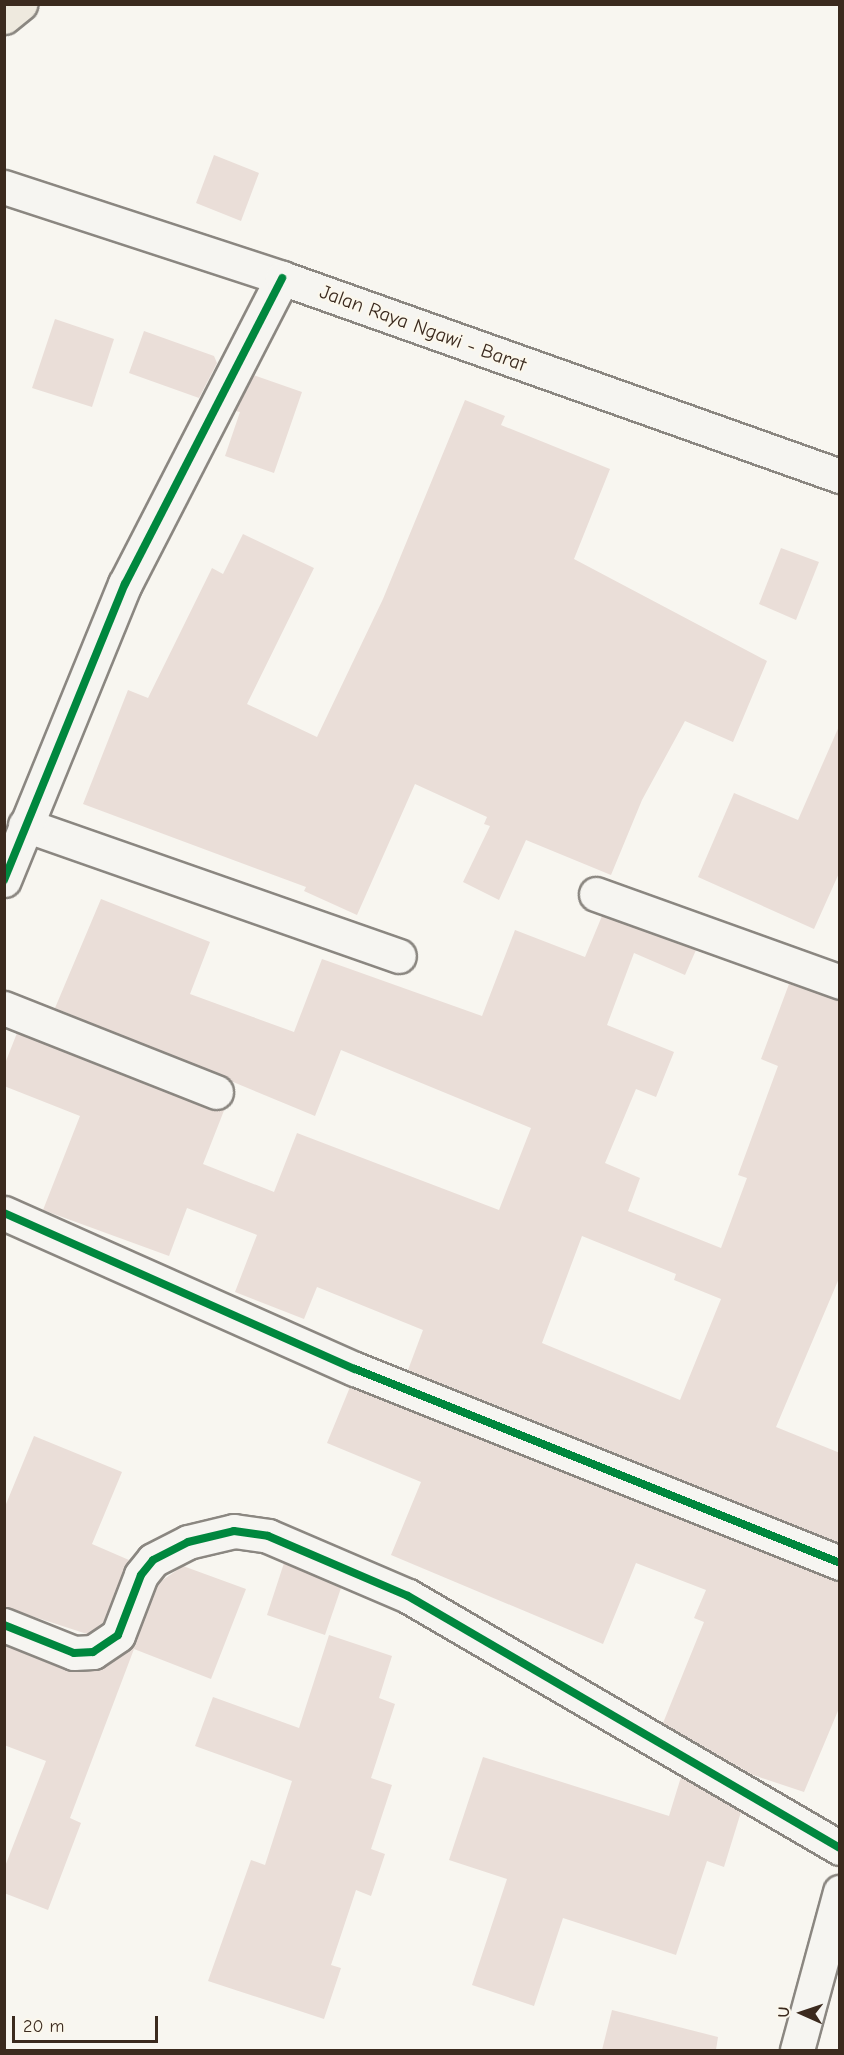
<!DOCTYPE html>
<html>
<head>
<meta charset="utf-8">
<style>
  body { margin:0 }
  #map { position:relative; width:844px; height:2055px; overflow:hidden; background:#f8f6f0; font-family:"Comic Neue",sans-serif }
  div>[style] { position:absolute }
  .building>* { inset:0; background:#eaded8 }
  .roads { filter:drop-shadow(2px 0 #8b8781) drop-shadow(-2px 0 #8b8781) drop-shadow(0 2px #8b8781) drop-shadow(0 -2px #8b8781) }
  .minor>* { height:33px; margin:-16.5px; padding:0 16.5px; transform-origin:16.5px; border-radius:16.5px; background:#f6f5f1 }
  .secondary>* { height:33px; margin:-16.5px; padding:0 16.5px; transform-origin:16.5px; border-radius:16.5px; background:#f6f5f1 }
  .motorway>* { height:33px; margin:-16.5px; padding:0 16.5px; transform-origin:16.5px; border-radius:16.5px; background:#eee9de }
  .cycleway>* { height:8px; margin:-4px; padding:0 4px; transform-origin:4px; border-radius:4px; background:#00873e }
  span { translate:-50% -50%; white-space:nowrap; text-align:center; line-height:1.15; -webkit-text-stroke:4.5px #fbf7ec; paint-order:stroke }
  .street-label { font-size:20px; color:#3b2a1e }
  .frame { position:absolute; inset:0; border:6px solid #3b2a1e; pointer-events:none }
  .north { position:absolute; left:772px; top:1983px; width:60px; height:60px; -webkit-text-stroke:4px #fbf7ec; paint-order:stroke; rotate:273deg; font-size:16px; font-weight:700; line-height:24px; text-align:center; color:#3b2a1e }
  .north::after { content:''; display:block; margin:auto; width:21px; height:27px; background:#3b2a1e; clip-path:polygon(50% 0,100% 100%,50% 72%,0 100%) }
  .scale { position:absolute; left:12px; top:2016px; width:146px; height:27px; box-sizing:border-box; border:3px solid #3b2a1e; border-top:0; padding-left:8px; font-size:18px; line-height:21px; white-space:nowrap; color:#3b2a1e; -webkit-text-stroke:4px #fbf7ec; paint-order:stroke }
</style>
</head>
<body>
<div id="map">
  <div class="building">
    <i style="clip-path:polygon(214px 155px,259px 173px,241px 221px,196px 203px)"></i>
    <i style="clip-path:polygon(55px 319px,114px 339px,92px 407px,32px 388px)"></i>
    <i style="clip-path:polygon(144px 331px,214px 356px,217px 363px,199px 398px,129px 373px)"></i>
    <i style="clip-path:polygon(253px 375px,302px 392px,274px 473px,225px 456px,240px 412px,235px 411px)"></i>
    <i style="clip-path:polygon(465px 400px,505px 416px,501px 425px,610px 469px,574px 559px,767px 661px,733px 742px,685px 721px,642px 800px,611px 875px,526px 840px,499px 900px,463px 882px,490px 826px,484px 824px,487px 817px,415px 784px,357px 915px,304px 891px,306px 887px,83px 804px,128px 690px,148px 698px,212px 568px,223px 574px,243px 534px,314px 568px,247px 704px,317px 737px,383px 599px)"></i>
    <i style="clip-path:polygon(781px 548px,819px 562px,796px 620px,759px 604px)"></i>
    <i style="clip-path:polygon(840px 724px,840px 871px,814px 929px,698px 877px,734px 793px,798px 820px)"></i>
    <i style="clip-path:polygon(evenodd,101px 899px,210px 942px,190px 994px,294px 1032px,322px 959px,482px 1016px,515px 930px,585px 957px,602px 916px,696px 950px,685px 975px,634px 953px,607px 1025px,674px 1052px,656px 1097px,636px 1089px,605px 1163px,640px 1178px,628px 1211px,721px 1248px,747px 1178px,738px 1175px,778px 1066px,761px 1059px,789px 984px,840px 1000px,840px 1276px,776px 1427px,840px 1453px,840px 1543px,408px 1370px,423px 1330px,317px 1287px,304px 1319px,235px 1292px,257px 1235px,187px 1208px,169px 1256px,43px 1210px,80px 1116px,4px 1086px,4px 1066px,17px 1033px,209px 1109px,225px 1108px,203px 1164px,274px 1192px,297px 1133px,499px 1210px,531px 1128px,341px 1050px,315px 1116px,55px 1008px,101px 899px,582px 1236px,676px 1274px,674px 1280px,721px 1299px,680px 1400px,542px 1343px,582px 1236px)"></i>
    <i style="clip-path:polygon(350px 1387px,840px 1581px,840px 1706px,804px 1792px,753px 1775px,663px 1723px,704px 1622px,694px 1618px,706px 1590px,636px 1563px,603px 1644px,391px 1555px,421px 1482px,327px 1443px)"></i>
    <i style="clip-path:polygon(34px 1436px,122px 1472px,92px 1544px,129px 1560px,103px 1623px,87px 1634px,4px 1607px,4px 1509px)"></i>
    <i style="clip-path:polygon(284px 1563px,341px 1588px,325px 1635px,267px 1615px)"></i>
    <i style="clip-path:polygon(183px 1566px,246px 1589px,211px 1679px,134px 1649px,70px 1818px,81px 1823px,48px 1910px,4px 1893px,4px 1869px,46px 1761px,4px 1745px,4px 1645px,68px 1671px,103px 1668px,135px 1642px,157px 1584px)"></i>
    <i style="clip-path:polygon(329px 1635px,392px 1656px,379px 1698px,395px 1704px,371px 1778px,392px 1785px,371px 1849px,385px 1854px,371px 1896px,356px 1890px,331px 1965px,341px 1968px,324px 2019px,208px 1981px,251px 1860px,265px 1865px,292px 1781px,195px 1746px,213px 1697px,299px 1728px)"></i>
    <i style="clip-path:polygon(483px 1757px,669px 1816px,681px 1777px,741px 1812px,724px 1867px,707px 1861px,676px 1955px,563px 1918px,534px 2006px,472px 1985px,507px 1879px,449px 1860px)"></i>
    <i style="clip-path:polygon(612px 2010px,718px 2037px,716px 2050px,602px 2050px)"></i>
  </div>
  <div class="roads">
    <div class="minor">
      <i style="left:25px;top:825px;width:396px;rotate:19.3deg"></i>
      <i style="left:4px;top:880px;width:320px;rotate:-67.8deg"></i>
      <i style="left:125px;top:584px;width:344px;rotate:-62.8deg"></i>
      <i style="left:596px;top:894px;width:259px;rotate:19.8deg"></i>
      <i style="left:4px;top:1008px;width:228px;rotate:21.6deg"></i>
      <i style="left:4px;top:1213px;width:384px;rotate:24deg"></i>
      <i style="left:355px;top:1369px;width:522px;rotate:21.8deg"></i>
      <i style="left:4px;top:1625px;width:75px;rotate:21.8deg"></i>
      <i style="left:74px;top:1653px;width:19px;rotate:-3deg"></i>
      <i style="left:93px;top:1652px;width:30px;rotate:-34deg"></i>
      <i style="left:118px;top:1635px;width:64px;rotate:-69deg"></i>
      <i style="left:141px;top:1575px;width:19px;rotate:-51deg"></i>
      <i style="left:153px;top:1560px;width:39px;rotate:-27deg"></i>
      <i style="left:188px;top:1542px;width:47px;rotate:-13.4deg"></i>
      <i style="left:234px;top:1531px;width:34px;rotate:8deg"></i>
      <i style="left:268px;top:1536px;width:152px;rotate:23.2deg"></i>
      <i style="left:408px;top:1596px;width:500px;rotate:30.26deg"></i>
      <i style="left:797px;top:2050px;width:164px;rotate:-74.8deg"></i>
    </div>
    <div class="secondary">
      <i style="left:4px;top:187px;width:293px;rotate:18.1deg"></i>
      <i style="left:282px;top:278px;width:592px;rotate:19.54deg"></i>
    </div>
    <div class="motorway">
      <i style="left:4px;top:17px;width:21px;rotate:-39deg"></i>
    </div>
  </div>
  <div class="cycleway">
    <i style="left:4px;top:880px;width:320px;rotate:-67.8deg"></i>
    <i style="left:125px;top:584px;width:344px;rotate:-62.8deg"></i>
    <i style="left:4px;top:1213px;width:384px;rotate:24deg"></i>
    <i style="left:355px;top:1369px;width:522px;rotate:21.8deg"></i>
    <i style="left:4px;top:1625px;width:75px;rotate:21.8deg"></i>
    <i style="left:74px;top:1653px;width:19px;rotate:-3deg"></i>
    <i style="left:93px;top:1652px;width:30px;rotate:-34deg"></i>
    <i style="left:118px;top:1635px;width:64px;rotate:-69deg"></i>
    <i style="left:141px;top:1575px;width:19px;rotate:-51deg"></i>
    <i style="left:153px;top:1560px;width:39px;rotate:-27deg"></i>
    <i style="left:188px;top:1542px;width:47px;rotate:-13.4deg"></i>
    <i style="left:234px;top:1531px;width:34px;rotate:8deg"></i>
    <i style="left:268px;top:1536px;width:152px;rotate:23.2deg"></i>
    <i style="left:408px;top:1596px;width:500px;rotate:30.26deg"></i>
  </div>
  <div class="street-label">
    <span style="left:423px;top:328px;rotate:20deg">Jalan Raya Ngawi - Barat</span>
  </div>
  <div class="frame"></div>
  <div class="north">U</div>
  <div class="scale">20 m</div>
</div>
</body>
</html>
